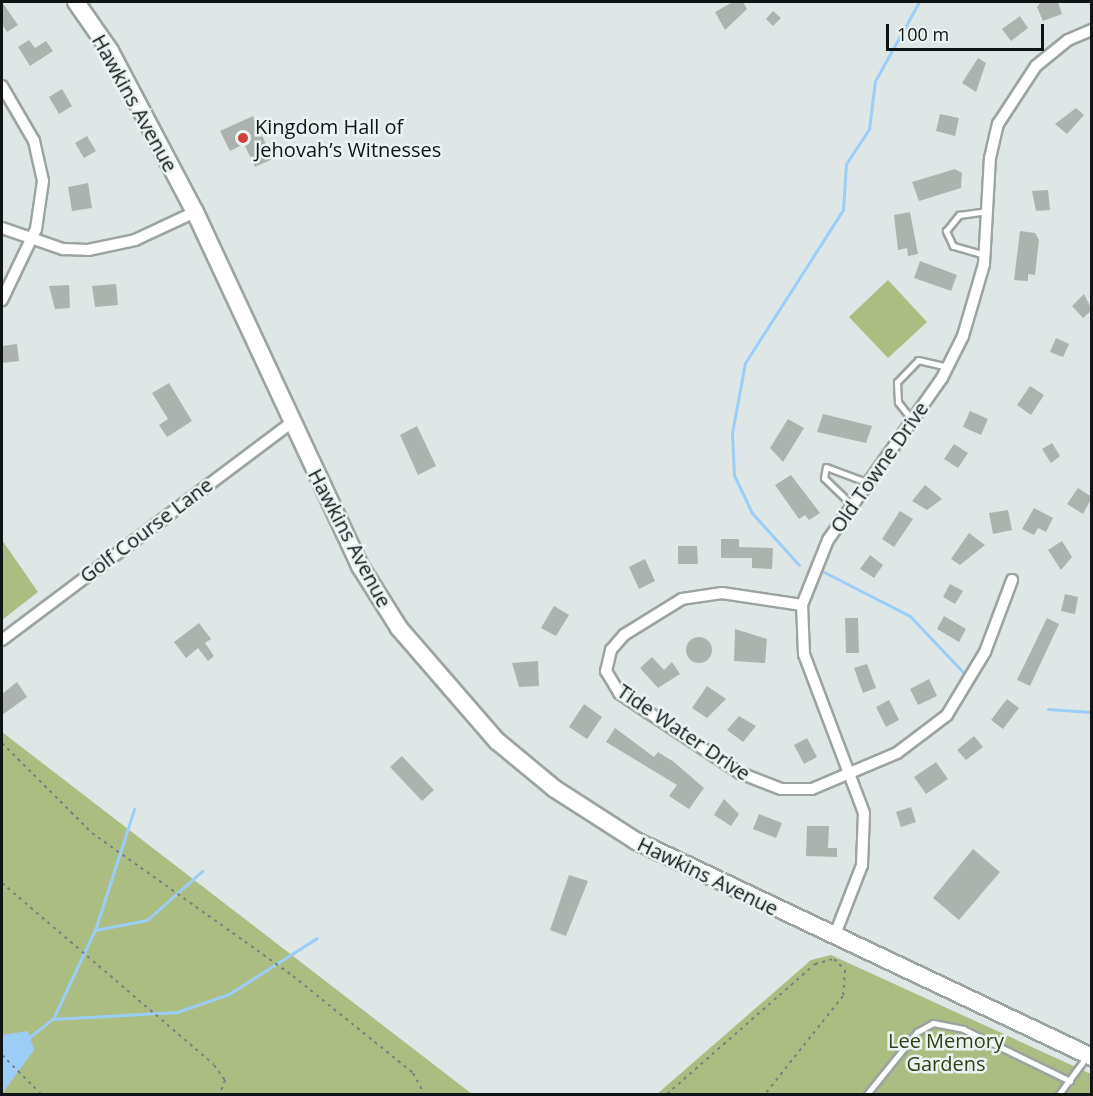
<!DOCTYPE html>
<html>
<head>
<meta charset="utf-8">
<style>
  body { margin:0 }
  #map { position:relative; width:1093px; height:1096px; overflow:hidden; background:#dee7e5; font-family:"Open Sans",sans-serif }
  div>[style] { position:absolute }
  .green>* { inset:0; background:#acbd82 }
  .water>* { inset:0; background:#9ccdf6 }
  .stream>* { height:3px; margin:-1.5px; padding:0 1.5px; transform-origin:1.5px; border-radius:1.5px; background:#9ccdf6 }
  .building>* { inset:0; background:#acb3ae }
  .round { border-radius:50% }
  .path>* { height:2px; margin-top:-1px; transform-origin:0; background:repeating-linear-gradient(90deg,#797f7e 0 3px,transparent 0 7.5px) }
  .roads { filter:drop-shadow(2px 0 #9ca4a2) drop-shadow(-2px 0 #9ca4a2) drop-shadow(0 2px #9ca4a2) drop-shadow(0 -2px #9ca4a2) }
  .lane>* { height:5px; margin:-2.5px; padding:0 2.5px; transform-origin:2.5px; border-radius:2.5px; background:#fff }
  .street>* { height:10px; margin:-5px; padding:0 5px; transform-origin:5px; border-radius:5px; background:#fff }
  .primary>* { height:16px; margin:-8px; padding:0 8px; transform-origin:8px; border-radius:8px; background:#fff }
  .dots>* { width:16px; height:16px; translate:-50% -50%; box-sizing:border-box; border:3px solid #ebf4f3; border-radius:50% }
  span { translate:-50% -50%; white-space:nowrap; text-align:center; line-height:1.15; -webkit-text-stroke:5px #ebf4f3; paint-order:stroke }
  .street-label { font-size:20px; color:#111414 }
  .poi-label { font-size:20px; color:#111414 }
  .left { translate:0 -50%; text-align:left }
  .park-label { font-size:20px; color:#353f16 }
  .frame { position:absolute; inset:0; border:3px solid #111414; pointer-events:none }
  .scale { position:absolute; left:886px; top:24px; width:158px; height:27px; box-sizing:border-box; border:3px solid #111414; border-top:0; padding-left:8px; font-size:18px; line-height:21px; white-space:nowrap; color:#111414; -webkit-text-stroke:4px #ebf4f3; paint-order:stroke }
</style>
</head>
<body>
<div id="map">
  <div class="green">
    <i style="clip-path:polygon(888px 280px,927px 322px,888px 358px,849px 317px)"></i>
    <i style="clip-path:polygon(2px 540px,38px 592px,2px 620px)"></i>
    <i style="clip-path:polygon(2px 732px,241px 916px,472px 1094px,2px 1094px)"></i>
    <i style="clip-path:polygon(831px 955px,1091px 1074px,1091px 1094px,657px 1094px,811px 960px)"></i>
  </div>
  <div class="water">
    <i style="clip-path:polygon(28px 1031px,34px 1050px,2px 1094px,2px 1035px)"></i>
  </div>
  <div class="stream">
    <i style="left:799px;top:565px;width:70px;rotate:-132.1deg"></i>
    <i style="left:752px;top:513px;width:42px;rotate:-115.3deg"></i>
    <i style="left:734px;top:475px;width:42px;rotate:-92.7deg"></i>
    <i style="left:732px;top:433px;width:71px;rotate:-79.5deg"></i>
    <i style="left:745px;top:363px;width:182px;rotate:-57.4deg"></i>
    <i style="left:843px;top:210px;width:46px;rotate:-86.3deg"></i>
    <i style="left:846px;top:164px;width:42px;rotate:-56.7deg"></i>
    <i style="left:869px;top:129px;width:48px;rotate:-82.9deg"></i>
    <i style="left:875px;top:81px;width:90px;rotate:-60.9deg"></i>
    <i style="left:824px;top:572px;width:97px;rotate:27.1deg"></i>
    <i style="left:910px;top:616px;width:77px;rotate:46.6deg"></i>
    <i style="left:1048px;top:709px;width:44px;rotate:3.9deg"></i>
    <i style="left:95px;top:930px;width:53px;rotate:-10.9deg"></i>
    <i style="left:147px;top:920px;width:74px;rotate:-41.7deg"></i>
    <i style="left:53px;top:1019px;width:102px;rotate:-64.9deg"></i>
    <i style="left:96px;top:927px;width:124px;rotate:-72.1deg"></i>
    <i style="left:27px;top:1039px;width:33px;rotate:-38deg"></i>
    <i style="left:53px;top:1019px;width:124px;rotate:-3.2deg"></i>
    <i style="left:177px;top:1012px;width:55px;rotate:-19.1deg"></i>
    <i style="left:229px;top:994px;width:104px;rotate:-32.5deg"></i>
  </div>
  <div class="building">
    <i style="clip-path:polygon(2px 2px,18px 25px,7px 32px,2px 24px)"></i>
    <i style="clip-path:polygon(733px 2px,743px 2px,747px 9px,725px 30px,715px 12px)"></i>
    <i style="clip-path:polygon(1041px 2px,1058px 2px,1062px 14px,1043px 21px,1037px 7px)"></i>
    <i style="clip-path:polygon(773px 11px,781px 18px,773px 26px,766px 19px)"></i>
    <i style="clip-path:polygon(1020px 16px,1028px 28px,1011px 41px,1002px 29px)"></i>
    <i style="clip-path:polygon(29px 40px,35px 48px,46px 41px,53px 51px,30px 66px,18px 47px)"></i>
    <i style="clip-path:polygon(978px 58px,986px 63px,976px 92px,962px 83px)"></i>
    <i style="clip-path:polygon(62px 89px,72px 106px,59px 114px,49px 97px)"></i>
    <i style="clip-path:polygon(1076px 108px,1084px 115px,1067px 134px,1055px 124px)"></i>
    <i style="clip-path:polygon(940px 114px,959px 118px,955px 136px,936px 131px)"></i>
    <i style="clip-path:polygon(253px 116px,273px 159px,255px 167px,244px 144px,230px 151px,220px 131px)"></i>
    <i style="clip-path:polygon(87px 136px,96px 151px,84px 158px,75px 143px)"></i>
    <i style="clip-path:polygon(955px 169px,962px 173px,961px 188px,919px 201px,912px 182px)"></i>
    <i style="clip-path:polygon(88px 183px,92px 208px,72px 211px,68px 187px)"></i>
    <i style="clip-path:polygon(1048px 190px,1050px 210px,1036px 211px,1032px 191px)"></i>
    <i style="clip-path:polygon(910px 212px,918px 254px,908px 256px,907px 248px,898px 250px,894px 215px)"></i>
    <i style="clip-path:polygon(1020px 231px,1035px 233px,1039px 240px,1035px 275px,1028px 274px,1028px 281px,1014px 280px)"></i>
    <i style="clip-path:polygon(920px 261px,957px 275px,951px 291px,914px 278px)"></i>
    <i style="clip-path:polygon(116px 284px,118px 305px,95px 307px,92px 286px)"></i>
    <i style="clip-path:polygon(69px 285px,70px 308px,55px 309px,49px 286px)"></i>
    <i style="clip-path:polygon(1084px 294px,1092px 310px,1083px 318px,1072px 306px)"></i>
    <i style="clip-path:polygon(1056px 338px,1069px 344px,1063px 357px,1050px 352px)"></i>
    <i style="clip-path:polygon(17px 344px,19px 361px,2px 363px,2px 346px)"></i>
    <i style="clip-path:polygon(169px 383px,192px 421px,167px 437px,159px 425px,168px 419px,152px 393px)"></i>
    <i style="clip-path:polygon(1030px 386px,1044px 395px,1031px 415px,1017px 405px)"></i>
    <i style="clip-path:polygon(970px 411px,988px 419px,981px 435px,963px 427px)"></i>
    <i style="clip-path:polygon(823px 414px,872px 426px,866px 443px,817px 432px)"></i>
    <i style="clip-path:polygon(788px 419px,804px 428px,783px 462px,770px 448px)"></i>
    <i style="clip-path:polygon(417px 426px,436px 466px,418px 475px,400px 435px)"></i>
    <i style="clip-path:polygon(1052px 443px,1060px 456px,1051px 463px,1042px 449px)"></i>
    <i style="clip-path:polygon(954px 444px,968px 453px,958px 468px,944px 459px)"></i>
    <i style="clip-path:polygon(791px 475px,820px 513px,809px 520px,805px 515px,799px 519px,775px 485px)"></i>
    <i style="clip-path:polygon(925px 485px,942px 499px,927px 510px,912px 501px)"></i>
    <i style="clip-path:polygon(1078px 488px,1092px 497px,1083px 514px,1067px 504px)"></i>
    <i style="clip-path:polygon(1034px 508px,1053px 518px,1046px 532px,1038px 528px,1034px 535px,1022px 529px)"></i>
    <i style="clip-path:polygon(1008px 510px,1012px 530px,993px 534px,989px 513px)"></i>
    <i style="clip-path:polygon(900px 511px,913px 519px,894px 547px,882px 539px)"></i>
    <i style="clip-path:polygon(969px 533px,985px 545px,960px 565px,951px 559px)"></i>
    <i style="clip-path:polygon(721px 539px,739px 539px,739px 547px,773px 548px,772px 569px,752px 568px,752px 558px,721px 558px)"></i>
    <i style="clip-path:polygon(1062px 541px,1072px 557px,1061px 570px,1048px 550px)"></i>
    <i style="clip-path:polygon(678px 546px,697px 546px,698px 564px,678px 564px)"></i>
    <i style="clip-path:polygon(870px 555px,883px 565px,874px 578px,860px 569px)"></i>
    <i style="clip-path:polygon(645px 559px,655px 581px,639px 589px,629px 567px)"></i>
    <i style="clip-path:polygon(950px 584px,963px 591px,955px 604px,943px 597px)"></i>
    <i style="clip-path:polygon(1065px 594px,1078px 597px,1075px 614px,1061px 611px)"></i>
    <i style="clip-path:polygon(554px 606px,569px 615px,556px 636px,541px 628px)"></i>
    <i style="clip-path:polygon(944px 616px,966px 629px,959px 642px,937px 629px)"></i>
    <i style="clip-path:polygon(845px 618px,858px 618px,859px 653px,846px 653px)"></i>
    <i style="clip-path:polygon(1047px 618px,1059px 624px,1030px 686px,1017px 680px)"></i>
    <i style="clip-path:polygon(199px 623px,211px 639px,205px 643px,214px 656px,208px 661px,198px 648px,186px 658px,174px 642px)"></i>
    <i style="clip-path:polygon(735px 629px,767px 639px,765px 663px,734px 661px)"></i>
    <i class="round" style="left:686px;top:637px;width:26px;height:26px"></i>
    <i style="clip-path:polygon(652px 657px,664px 670px,672px 662px,680px 674px,658px 688px,640px 668px)"></i>
    <i style="clip-path:polygon(538px 661px,539px 686px,519px 687px,512px 663px)"></i>
    <i style="clip-path:polygon(867px 664px,876px 688px,863px 693px,854px 668px)"></i>
    <i style="clip-path:polygon(929px 679px,937px 696px,918px 705px,910px 689px)"></i>
    <i style="clip-path:polygon(17px 682px,27px 697px,2px 715px,2px 694px)"></i>
    <i style="clip-path:polygon(707px 686px,726px 699px,707px 718px,692px 708px)"></i>
    <i style="clip-path:polygon(1007px 699px,1019px 708px,1003px 729px,991px 720px)"></i>
    <i style="clip-path:polygon(889px 700px,899px 720px,886px 727px,876px 707px)"></i>
    <i style="clip-path:polygon(584px 704px,602px 717px,587px 739px,569px 727px)"></i>
    <i style="clip-path:polygon(739px 716px,756px 726px,743px 742px,727px 730px)"></i>
    <i style="clip-path:polygon(615px 728px,654px 757px,658px 752px,674px 762px,704px 788px,689px 809px,669px 796px,677px 785px,606px 742px)"></i>
    <i style="clip-path:polygon(974px 736px,983px 747px,966px 760px,957px 750px)"></i>
    <i style="clip-path:polygon(807px 738px,817px 757px,804px 764px,794px 745px)"></i>
    <i style="clip-path:polygon(402px 756px,434px 790px,422px 801px,390px 767px)"></i>
    <i style="clip-path:polygon(936px 762px,948px 779px,926px 794px,914px 777px)"></i>
    <i style="clip-path:polygon(724px 799px,739px 814px,731px 826px,714px 815px)"></i>
    <i style="clip-path:polygon(911px 807px,916px 822px,901px 827px,896px 812px)"></i>
    <i style="clip-path:polygon(759px 814px,782px 823px,776px 838px,753px 829px)"></i>
    <i style="clip-path:polygon(807px 826px,829px 826px,828px 848px,837px 848px,837px 857px,806px 856px)"></i>
    <i style="clip-path:polygon(973px 849px,1000px 872px,959px 920px,933px 898px)"></i>
    <i style="clip-path:polygon(569px 875px,588px 881px,566px 936px,550px 930px)"></i>
  </div>
  <div class="path">
    <i style="left:2px;top:743px;width:127px;rotate:45deg"></i>
    <i style="left:92px;top:833px;width:247px;rotate:35.4deg"></i>
    <i style="left:293px;top:976px;width:154px;rotate:38.9deg"></i>
    <i style="left:413px;top:1073px;width:24px;rotate:62deg"></i>
    <i style="left:2px;top:883px;width:279px;rotate:40.6deg"></i>
    <i style="left:214px;top:1065px;width:19px;rotate:54deg"></i>
    <i style="left:225px;top:1080px;width:15px;rotate:110deg"></i>
    <i style="left:2px;top:1055px;width:55px;rotate:45deg"></i>
    <i style="left:667px;top:1094px;width:197px;rotate:-41.3deg"></i>
    <i style="left:815px;top:964px;width:20px;rotate:-15deg"></i>
    <i style="left:834px;top:959px;width:16px;rotate:45deg"></i>
    <i style="left:845px;top:970px;width:26px;rotate:94deg"></i>
    <i style="left:843px;top:996px;width:125px;rotate:128.5deg"></i>
  </div>
  <div class="roads">
    <div class="lane">
      <i style="left:985px;top:255px;width:33px;rotate:-164deg"></i>
      <i style="left:953px;top:246px;width:17px;rotate:-115deg"></i>
      <i style="left:946px;top:231px;width:21px;rotate:-51deg"></i>
      <i style="left:959px;top:215px;width:29px;rotate:-8deg"></i>
      <i style="left:912px;top:420px;width:23px;rotate:-128deg"></i>
      <i style="left:898px;top:402px;width:20px;rotate:-93deg"></i>
      <i style="left:897px;top:382px;width:30px;rotate:-46deg"></i>
      <i style="left:918px;top:360px;width:31px;rotate:13deg"></i>
      <i style="left:852px;top:505px;width:39px;rotate:-136deg"></i>
      <i style="left:824px;top:478px;width:11px;rotate:-80deg"></i>
      <i style="left:826px;top:467px;width:46px;rotate:20.4deg"></i>
      <i style="left:867px;top:1094px;width:80px;rotate:-51.1deg"></i>
      <i style="left:917px;top:1032px;width:18px;rotate:-29deg"></i>
      <i style="left:933px;top:1023px;width:31px;rotate:11deg"></i>
      <i style="left:963px;top:1029px;width:119px;rotate:25.9deg"></i>
      <i style="left:1059px;top:1094px;width:47px;rotate:-53.6deg"></i>
    </div>
    <div class="street">
      <i style="left:2px;top:86px;width:64px;rotate:59.8deg"></i>
      <i style="left:34px;top:141px;width:41px;rotate:77.3deg"></i>
      <i style="left:43px;top:181px;width:49px;rotate:98.3deg"></i>
      <i style="left:36px;top:229px;width:79px;rotate:115.6deg"></i>
      <i style="left:2px;top:228px;width:65px;rotate:19deg"></i>
      <i style="left:63px;top:249px;width:25px;rotate:2deg"></i>
      <i style="left:88px;top:250px;width:48px;rotate:-12deg"></i>
      <i style="left:135px;top:240px;width:66px;rotate:-25deg"></i>
      <i style="left:802px;top:605px;width:81px;rotate:-171.5deg"></i>
      <i style="left:722px;top:593px;width:40px;rotate:171.5deg"></i>
      <i style="left:682px;top:599px;width:68px;rotate:148.2deg"></i>
      <i style="left:624px;top:635px;width:20px;rotate:131deg"></i>
      <i style="left:611px;top:650px;width:22px;rotate:103deg"></i>
      <i style="left:606px;top:671px;width:26px;rotate:59deg"></i>
      <i style="left:619px;top:693px;width:145px;rotate:33.5deg"></i>
      <i style="left:740px;top:773px;width:44px;rotate:21.3deg"></i>
      <i style="left:781px;top:789px;width:31px"></i>
      <i style="left:812px;top:789px;width:92px;rotate:-23deg"></i>
      <i style="left:897px;top:753px;width:63px;rotate:-37.2deg"></i>
      <i style="left:947px;top:715px;width:74px;rotate:-58.9deg"></i>
      <i style="left:985px;top:652px;width:77px;rotate:-69.4deg"></i>
      <i style="left:2px;top:640px;width:363px;rotate:-36.9deg"></i>
      <i style="left:834px;top:937px;width:77px;rotate:-68.7deg"></i>
      <i style="left:862px;top:865px;width:52px;rotate:-87.8deg"></i>
      <i style="left:864px;top:813px;width:170px;rotate:-110.7deg"></i>
      <i style="left:804px;top:654px;width:49px;rotate:-92.3deg"></i>
      <i style="left:802px;top:605px;width:70px;rotate:-68.2deg"></i>
      <i style="left:828px;top:540px;width:198px;rotate:-54.9deg"></i>
      <i style="left:942px;top:378px;width:47px;rotate:-63.4deg"></i>
      <i style="left:963px;top:336px;width:75px;rotate:-73.7deg"></i>
      <i style="left:984px;top:264px;width:106px;rotate:-86.8deg"></i>
      <i style="left:990px;top:158px;width:35px;rotate:-77deg"></i>
      <i style="left:998px;top:124px;width:69px;rotate:-56.8deg"></i>
      <i style="left:1036px;top:66px;width:41px;rotate:-39.1deg"></i>
      <i style="left:1068px;top:40px;width:26px;rotate:-23deg"></i>
    </div>
    <div class="primary">
      <i style="left:76px;top:2px;width:60px;rotate:55.2deg"></i>
      <i style="left:110px;top:51px;width:182px;rotate:62.2deg"></i>
      <i style="left:195px;top:212px;width:391px;rotate:65deg"></i>
      <i style="left:360px;top:566px;width:73px;rotate:57.8deg"></i>
      <i style="left:399px;top:628px;width:150px;rotate:49.1deg"></i>
      <i style="left:497px;top:741px;width:75px;rotate:39.6deg"></i>
      <i style="left:555px;top:789px;width:96px;rotate:32.7deg"></i>
      <i style="left:636px;top:841px;width:505px;rotate:25.35deg"></i>
    </div>
  </div>
  <div class="dots">
    <i style="left:243px;top:138px;background:#cf4135"></i>
  </div>
  <div class="street-label">
    <span style="left:135px;top:103px;rotate:61deg">Hawkins Avenue</span>
    <span style="left:879px;top:467px;rotate:-55deg">Old Towne Drive</span>
    <span style="left:146px;top:530px;rotate:-37deg">Golf Course Lane</span>
    <span style="left:350px;top:538px;rotate:62deg">Hawkins Avenue</span>
    <span style="left:684px;top:732px;rotate:34deg">Tide Water Drive</span>
    <span style="left:708px;top:876px;rotate:26deg">Hawkins Avenue</span>
  </div>
  <div class="poi-label">
    <span class="left" style="left:255px;top:138px">Kingdom Hall of<br>Jehovah’s Witnesses</span>
  </div>
  <div class="park-label">
    <span style="left:946px;top:1052px">Lee Memory<br>Gardens</span>
  </div>
  <div class="frame"></div>
  <div class="scale">100 m</div>
</div>
</body>
</html>
